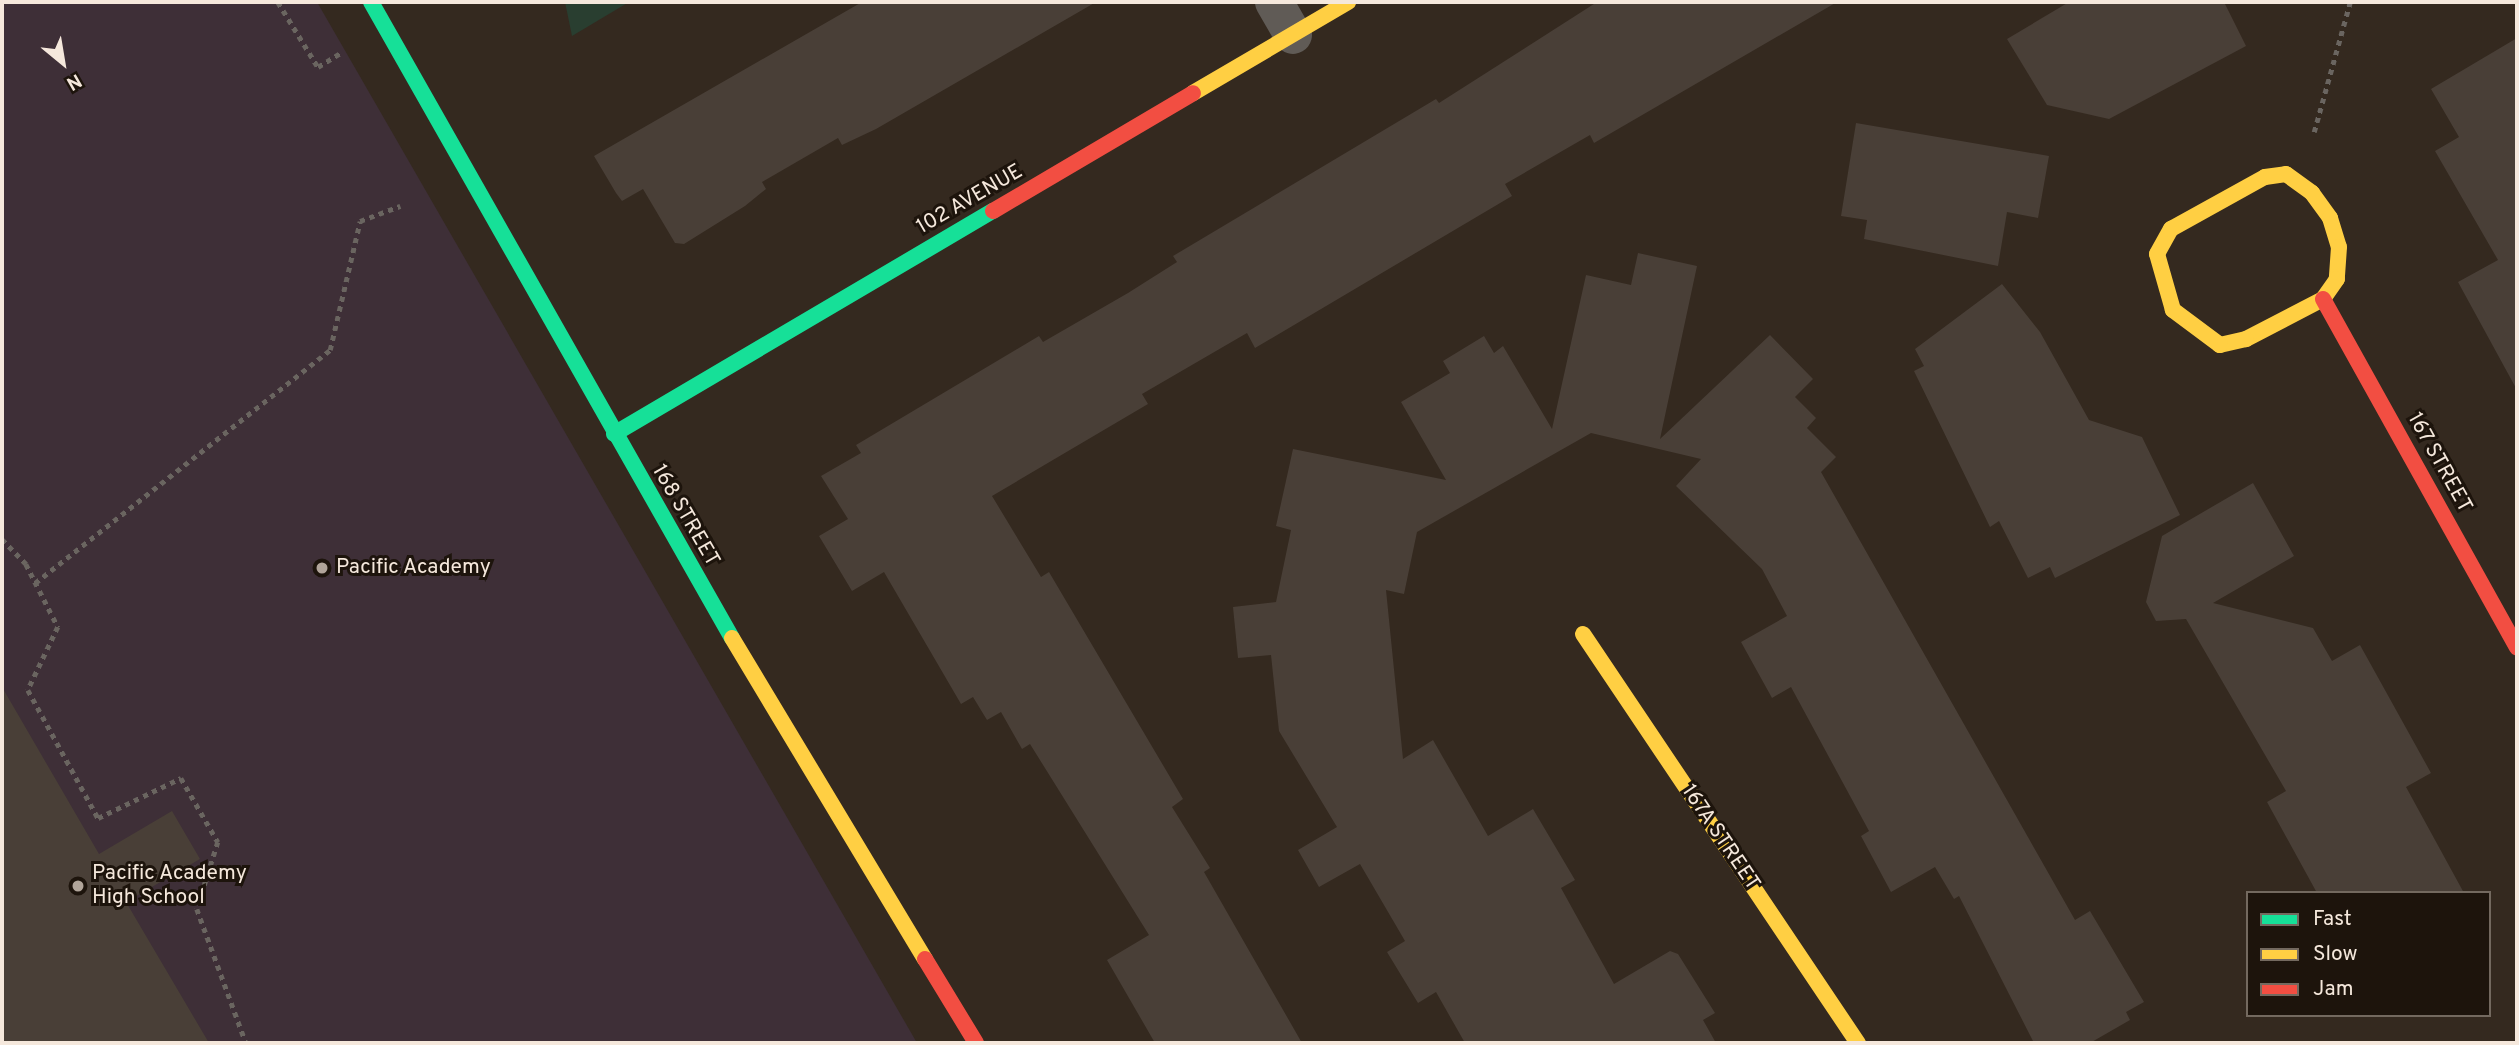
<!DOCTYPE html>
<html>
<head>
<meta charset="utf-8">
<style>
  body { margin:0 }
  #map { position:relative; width:2519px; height:1045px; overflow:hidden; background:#34291f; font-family:Overpass,sans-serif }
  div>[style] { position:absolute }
  .education>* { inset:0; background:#3e2f37 }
  .green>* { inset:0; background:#293e30 }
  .building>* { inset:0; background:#493f37 }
  .path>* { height:4.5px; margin-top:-2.25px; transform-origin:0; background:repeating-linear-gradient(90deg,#6a6560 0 5px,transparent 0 10px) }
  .street>* { height:38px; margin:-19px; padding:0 19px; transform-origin:19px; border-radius:19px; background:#605b56 }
  .fast>* { height:16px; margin:-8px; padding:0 8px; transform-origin:8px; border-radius:8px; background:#16e098 }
  .slow>* { height:16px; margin:-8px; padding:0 8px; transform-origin:8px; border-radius:8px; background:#ffcf43 }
  .jam>* { height:16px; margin:-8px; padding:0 8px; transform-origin:8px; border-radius:8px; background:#f24e42 }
  .dots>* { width:19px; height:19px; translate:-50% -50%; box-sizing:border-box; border:4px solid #1d140c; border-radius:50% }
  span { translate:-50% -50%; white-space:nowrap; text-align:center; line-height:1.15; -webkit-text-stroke:6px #1d140c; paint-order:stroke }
  .street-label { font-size:21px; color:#f5e8dc }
  .poi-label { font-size:21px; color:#f5e8dc }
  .left { translate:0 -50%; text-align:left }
  .frame { position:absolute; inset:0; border:4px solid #f5e8dc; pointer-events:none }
  .legend { position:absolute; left:2246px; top:891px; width:245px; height:126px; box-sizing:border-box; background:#1d140c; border:2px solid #73695f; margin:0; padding:9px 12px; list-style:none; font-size:21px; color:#f5e8dc }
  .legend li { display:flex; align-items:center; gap:14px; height:35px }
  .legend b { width:35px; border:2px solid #73695f }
  .north { position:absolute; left:28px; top:28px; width:70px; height:70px; -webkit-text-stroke:5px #1d140c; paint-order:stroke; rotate:150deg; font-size:19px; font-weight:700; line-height:28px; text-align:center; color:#f5e8dc }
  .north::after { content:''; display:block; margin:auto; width:24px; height:32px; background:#f5e8dc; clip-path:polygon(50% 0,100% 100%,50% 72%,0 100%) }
</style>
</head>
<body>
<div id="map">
  <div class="education">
    <i style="clip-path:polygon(2px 2px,317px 2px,917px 1043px,2px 1043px)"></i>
  </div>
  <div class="green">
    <i style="clip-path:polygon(565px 2px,629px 2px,572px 36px)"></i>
  </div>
  <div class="building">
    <i style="clip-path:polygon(862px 2px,1096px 2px,876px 129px,842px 145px,838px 138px,762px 182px,766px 189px,745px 206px,684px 244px,675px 243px,643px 189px,622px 201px,616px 193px,594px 156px)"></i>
    <i style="clip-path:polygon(1597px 2px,1837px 2px,1594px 143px,1590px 135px,1505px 184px,1512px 196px,1255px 348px,1247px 333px,1142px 394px,1148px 404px,992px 496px,1041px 577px,1049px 572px,1183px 799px,1172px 807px,1210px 868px,1204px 872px,1302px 1043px,1155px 1043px,1107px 960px,1149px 935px,1030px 744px,1022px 749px,1001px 712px,987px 720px,973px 697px,961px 704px,884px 572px,852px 591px,819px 536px,848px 519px,821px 476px,861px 453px,856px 445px,1039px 336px,1043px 342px,1128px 293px,1177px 262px,1173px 256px,1436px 99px,1439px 103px)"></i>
    <i style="clip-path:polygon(2069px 2px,2224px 2px,2246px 46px,2109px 119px,2047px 105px,2007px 39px)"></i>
    <i style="clip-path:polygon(2517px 38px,2517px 390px,2458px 282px,2498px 260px,2435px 151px,2459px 137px,2431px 89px)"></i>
    <i style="clip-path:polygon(1856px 123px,2049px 156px,2038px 218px,2007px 212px,1998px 266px,1864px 239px,1867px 220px,1841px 216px)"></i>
    <i style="clip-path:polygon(1638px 253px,1697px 266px,1660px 439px,1770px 335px,1813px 379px,1795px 397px,1816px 418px,1807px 428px,1836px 457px,1821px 472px,2075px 920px,2090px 911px,2144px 1002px,2126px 1012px,2130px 1020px,2090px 1043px,2034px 1043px,1959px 896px,1954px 899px,1935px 867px,1891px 892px,1861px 836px,1869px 831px,1791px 687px,1772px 698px,1741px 642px,1787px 616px,1762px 569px,1676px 486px,1701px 459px,1591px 433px,1417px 532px,1404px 594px,1386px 590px,1403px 759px,1433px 740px,1488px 836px,1533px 809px,1575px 880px,1561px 888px,1614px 984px,1670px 951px,1678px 954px,1715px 1013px,1703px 1020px,1716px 1043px,1465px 1043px,1436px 992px,1418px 1003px,1387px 952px,1405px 941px,1360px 864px,1319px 887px,1298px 850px,1337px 827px,1279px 731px,1271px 655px,1238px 658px,1233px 607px,1276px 602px,1291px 530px,1276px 526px,1293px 449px,1446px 480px,1401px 402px,1450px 373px,1443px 361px,1484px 336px,1494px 353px,1503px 346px,1552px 429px,1586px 275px,1631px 285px)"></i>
    <i style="clip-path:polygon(2002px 284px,2040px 332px,2089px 420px,2142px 437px,2180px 515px,2055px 578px,2050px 567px,2028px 578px,1999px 521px,1990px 527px,1914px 371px,1924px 366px,1915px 349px)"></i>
    <i style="clip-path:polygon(2253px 483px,2294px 556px,2213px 603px,2313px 628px,2332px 661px,2360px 645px,2431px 773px,2406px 787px,2464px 893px,2317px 893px,2267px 802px,2286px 791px,2186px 619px,2156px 621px,2146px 602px,2162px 536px)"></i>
    <i style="clip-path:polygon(2px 687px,99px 854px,172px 811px,200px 859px,126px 902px,209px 1043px,2px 1043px)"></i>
  </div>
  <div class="path">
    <i style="left:278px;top:2px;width:76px;rotate:58.4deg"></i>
    <i style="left:318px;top:67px;width:28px;rotate:-32deg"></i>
    <i style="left:2314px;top:132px;width:135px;rotate:-74.5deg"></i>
    <i style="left:2px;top:539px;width:35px;rotate:46deg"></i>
    <i style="left:26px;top:564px;width:71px;rotate:63.1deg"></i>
    <i style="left:58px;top:627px;width:70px;rotate:115.5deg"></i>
    <i style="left:28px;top:690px;width:146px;rotate:61.3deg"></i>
    <i style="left:98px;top:818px;width:92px;rotate:-25.7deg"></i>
    <i style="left:181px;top:778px;width:74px;rotate:60deg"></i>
    <i style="left:218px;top:842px;width:70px;rotate:107.4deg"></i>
    <i style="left:197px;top:909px;width:143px;rotate:69.9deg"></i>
    <i style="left:35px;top:583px;width:376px;rotate:-38.3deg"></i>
    <i style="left:330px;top:350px;width:132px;rotate:-76.9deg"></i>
    <i style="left:360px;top:221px;width:43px;rotate:-20.6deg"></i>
  </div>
  <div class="street">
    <i style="left:1274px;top:2px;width:38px;rotate:60deg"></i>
  </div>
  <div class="fast">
    <i style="left:371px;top:2px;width:731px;rotate:60.42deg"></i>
    <i style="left:614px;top:434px;width:440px;rotate:-30.5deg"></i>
  </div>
  <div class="slow">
    <i style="left:1193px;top:93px;width:180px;rotate:-30.4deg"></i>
    <i style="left:2286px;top:174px;width:32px;rotate:36deg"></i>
    <i style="left:2312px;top:193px;width:31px;rotate:54deg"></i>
    <i style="left:2330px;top:218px;width:30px;rotate:73deg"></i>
    <i style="left:2339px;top:247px;width:32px;rotate:94deg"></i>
    <i style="left:2337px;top:279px;width:24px;rotate:125deg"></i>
    <i style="left:2323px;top:299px;width:87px;rotate:152.5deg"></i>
    <i style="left:2246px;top:339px;width:27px;rotate:167deg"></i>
    <i style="left:2220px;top:345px;width:59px;rotate:-143.3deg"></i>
    <i style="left:2173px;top:310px;width:58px;rotate:-105.9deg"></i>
    <i style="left:2157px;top:254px;width:29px;rotate:-61deg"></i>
    <i style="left:2171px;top:229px;width:107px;rotate:-29deg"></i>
    <i style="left:2265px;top:177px;width:21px;rotate:-8deg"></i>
    <i style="left:1583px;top:634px;width:493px;rotate:56.1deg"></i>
    <i style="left:732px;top:638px;width:375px;rotate:59deg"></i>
  </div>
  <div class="jam">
    <i style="left:993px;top:211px;width:232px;rotate:-30.5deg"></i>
    <i style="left:2323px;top:299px;width:399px;rotate:60.9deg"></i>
    <i style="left:925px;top:959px;width:98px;rotate:58.7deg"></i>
  </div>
  <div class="dots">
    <i style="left:322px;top:568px;background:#b1a59a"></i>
    <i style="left:78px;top:886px;background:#b1a59a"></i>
  </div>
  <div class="street-label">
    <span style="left:970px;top:200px;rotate:-30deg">102 AVENUE</span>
    <span style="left:2439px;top:463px;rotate:61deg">167 STREET</span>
    <span style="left:685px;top:516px;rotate:60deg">168 STREET</span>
    <span style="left:1720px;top:838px;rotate:56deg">167A STREET</span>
  </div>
  <div class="poi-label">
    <span class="left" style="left:336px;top:568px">Pacific Academy</span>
    <span class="left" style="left:92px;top:886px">Pacific Academy<br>High School</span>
  </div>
  <div class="frame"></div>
  <ul class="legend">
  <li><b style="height:9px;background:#16e098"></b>Fast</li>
  <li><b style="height:9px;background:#ffcf43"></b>Slow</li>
  <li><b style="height:9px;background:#f24e42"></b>Jam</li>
  </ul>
  <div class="north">N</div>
</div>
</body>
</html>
